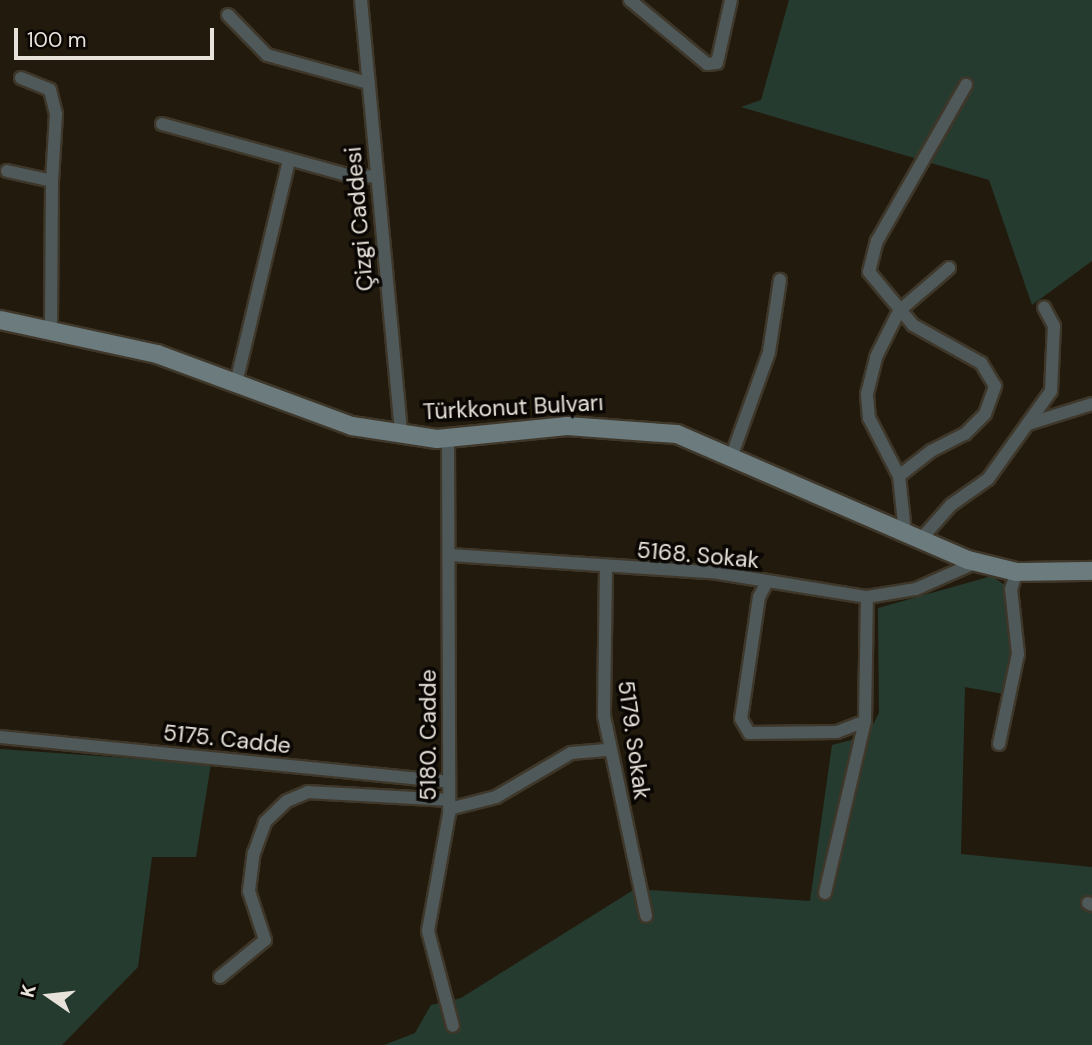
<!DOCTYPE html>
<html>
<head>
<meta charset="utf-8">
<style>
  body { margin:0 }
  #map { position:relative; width:1092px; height:1045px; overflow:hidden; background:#221b0d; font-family:"DM Sans",sans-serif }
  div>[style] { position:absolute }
  .green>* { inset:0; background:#263b2f }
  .roads { filter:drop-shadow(2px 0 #3e372a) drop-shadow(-2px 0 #3e372a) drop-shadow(0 2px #3e372a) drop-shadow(0 -2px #3e372a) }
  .street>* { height:12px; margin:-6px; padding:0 6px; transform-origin:6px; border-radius:6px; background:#4f595a }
  .secondary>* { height:18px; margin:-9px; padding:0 9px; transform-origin:9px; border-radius:9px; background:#6c7b7e }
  span { translate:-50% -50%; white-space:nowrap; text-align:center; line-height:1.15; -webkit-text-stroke:7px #090603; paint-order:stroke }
  .street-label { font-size:23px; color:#e8e3da }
  .north { position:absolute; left:14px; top:961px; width:70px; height:70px; -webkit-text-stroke:5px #090603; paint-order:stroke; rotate:284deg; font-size:19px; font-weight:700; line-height:28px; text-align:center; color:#e8e3da }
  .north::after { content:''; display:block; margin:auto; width:24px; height:32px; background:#e8e3da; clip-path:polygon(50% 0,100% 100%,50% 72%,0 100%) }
  .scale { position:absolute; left:14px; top:28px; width:200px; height:32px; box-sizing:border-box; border:4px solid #e8e3da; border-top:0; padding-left:9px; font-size:21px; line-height:24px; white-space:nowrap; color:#e8e3da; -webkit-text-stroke:5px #090603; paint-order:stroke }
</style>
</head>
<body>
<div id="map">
  <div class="green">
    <i style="clip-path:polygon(789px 0,1092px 0,1092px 261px,1032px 305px,989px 180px,741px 107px,761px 100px)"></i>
    <i style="clip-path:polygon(992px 576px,1006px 586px,1012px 658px,1004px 694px,965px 687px,961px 854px,1092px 867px,1092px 1045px,384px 1045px,415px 1033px,431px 1005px,461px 998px,635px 889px,810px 901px,832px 745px,867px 736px,879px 713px,878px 608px)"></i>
    <i style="clip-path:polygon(0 749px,211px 764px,196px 857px,152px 857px,138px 967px,62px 1045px,0 1045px)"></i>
  </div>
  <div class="roads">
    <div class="street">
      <i style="left:361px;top:0;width:436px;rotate:84.7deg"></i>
      <i style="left:630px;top:0;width:100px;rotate:39.7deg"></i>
      <i style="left:707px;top:64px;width:10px;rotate:-6deg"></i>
      <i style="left:717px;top:63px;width:65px;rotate:-77.5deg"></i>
      <i style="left:228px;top:15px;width:56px;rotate:45.7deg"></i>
      <i style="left:267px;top:55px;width:105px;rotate:15.5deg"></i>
      <i style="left:21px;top:78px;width:31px;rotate:22deg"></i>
      <i style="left:50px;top:90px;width:25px;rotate:76deg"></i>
      <i style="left:56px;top:114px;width:67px;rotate:93.4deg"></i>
      <i style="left:162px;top:124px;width:200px;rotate:15.4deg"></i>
      <i style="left:355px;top:177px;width:21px;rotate:-3deg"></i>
      <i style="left:7px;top:171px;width:46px;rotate:12.5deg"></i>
      <i style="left:52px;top:181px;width:149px;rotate:90.4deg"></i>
      <i style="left:236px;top:383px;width:229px;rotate:-76.6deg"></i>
      <i style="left:1028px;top:424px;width:67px;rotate:-17.4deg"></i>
      <i style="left:448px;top:438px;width:376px;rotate:89.8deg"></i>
      <i style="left:449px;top:814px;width:119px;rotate:100.2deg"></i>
      <i style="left:428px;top:931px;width:98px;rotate:75.3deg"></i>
      <i style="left:732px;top:455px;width:109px;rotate:-70.2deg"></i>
      <i style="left:769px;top:352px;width:73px;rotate:-81.3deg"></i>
      <i style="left:899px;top:476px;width:41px;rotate:-38deg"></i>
      <i style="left:931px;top:451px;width:38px;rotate:-27deg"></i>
      <i style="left:965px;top:434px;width:28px;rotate:-45deg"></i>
      <i style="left:985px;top:414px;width:30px;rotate:-70deg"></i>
      <i style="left:995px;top:386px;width:27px;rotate:-121deg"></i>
      <i style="left:981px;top:363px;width:78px;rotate:-150.8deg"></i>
      <i style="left:913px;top:325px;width:69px;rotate:-129.7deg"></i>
      <i style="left:869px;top:272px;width:32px;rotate:-76deg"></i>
      <i style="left:877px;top:241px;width:180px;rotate:-60.3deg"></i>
      <i style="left:905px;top:532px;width:56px;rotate:-96.1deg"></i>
      <i style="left:899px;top:476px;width:65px;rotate:-117.3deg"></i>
      <i style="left:869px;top:418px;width:24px;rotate:-95deg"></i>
      <i style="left:867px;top:394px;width:38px;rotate:-76deg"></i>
      <i style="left:876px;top:357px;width:51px;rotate:-63.4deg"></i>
      <i style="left:899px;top:311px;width:66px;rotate:-40.7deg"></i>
      <i style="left:921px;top:539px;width:45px;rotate:-48.6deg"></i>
      <i style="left:951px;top:505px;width:45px;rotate:-35.1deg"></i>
      <i style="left:988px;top:479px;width:108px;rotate:-54.4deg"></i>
      <i style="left:1051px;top:391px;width:65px;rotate:-87.4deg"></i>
      <i style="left:1054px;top:326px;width:21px;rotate:-118deg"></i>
      <i style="left:450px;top:555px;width:269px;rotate:3.8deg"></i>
      <i style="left:718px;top:573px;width:151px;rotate:9.2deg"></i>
      <i style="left:867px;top:597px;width:50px;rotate:-9.3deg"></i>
      <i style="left:916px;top:589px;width:67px;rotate:-23.9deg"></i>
      <i style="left:606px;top:569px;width:147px;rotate:90.8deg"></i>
      <i style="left:604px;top:716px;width:204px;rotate:78.1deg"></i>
      <i style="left:767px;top:582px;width:17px;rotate:118deg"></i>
      <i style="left:759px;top:597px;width:123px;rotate:98.4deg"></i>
      <i style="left:741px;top:719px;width:16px;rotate:60deg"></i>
      <i style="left:749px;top:733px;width:88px;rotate:-0.7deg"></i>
      <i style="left:837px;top:732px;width:30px;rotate:-21deg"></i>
      <i style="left:865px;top:721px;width:124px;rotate:-89.1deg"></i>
      <i style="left:0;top:737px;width:451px;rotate:5.7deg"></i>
      <i style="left:999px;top:744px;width:92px;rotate:-78.1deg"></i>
      <i style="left:1018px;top:654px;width:65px;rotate:-96.1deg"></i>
      <i style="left:1011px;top:589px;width:18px;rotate:-71deg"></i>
      <i style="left:449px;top:809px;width:49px;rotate:-14.3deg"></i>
      <i style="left:496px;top:797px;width:87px;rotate:-30.4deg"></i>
      <i style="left:571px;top:753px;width:38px;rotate:-5deg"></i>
      <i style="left:825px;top:893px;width:177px;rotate:-76.9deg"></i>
      <i style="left:1088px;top:903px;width:4px;rotate:27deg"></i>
      <i style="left:220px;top:977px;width:58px;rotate:-39.4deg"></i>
      <i style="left:265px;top:940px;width:52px;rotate:-108.1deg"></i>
      <i style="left:249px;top:891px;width:38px;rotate:-83deg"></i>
      <i style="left:254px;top:853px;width:33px;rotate:-70deg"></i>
      <i style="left:265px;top:822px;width:30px;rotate:-44deg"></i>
      <i style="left:287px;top:801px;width:23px;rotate:-23deg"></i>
      <i style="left:308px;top:792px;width:141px;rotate:3.2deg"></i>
    </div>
    <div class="secondary">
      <i style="left:0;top:320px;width:161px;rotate:12.2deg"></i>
      <i style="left:157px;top:354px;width:208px;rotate:20.3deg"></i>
      <i style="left:352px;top:426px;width:86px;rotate:8.7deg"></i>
      <i style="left:437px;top:439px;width:131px;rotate:-5.7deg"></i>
      <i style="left:567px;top:426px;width:110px;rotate:4.2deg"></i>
      <i style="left:677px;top:434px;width:317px;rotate:23.4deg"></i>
      <i style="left:968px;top:560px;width:50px;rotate:13.8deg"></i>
      <i style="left:1017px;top:572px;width:75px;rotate:-0.8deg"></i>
    </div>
  </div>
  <div class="street-label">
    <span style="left:359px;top:219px;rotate:-95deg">Çizgi Caddesi</span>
    <span style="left:513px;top:407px;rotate:-3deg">Türkkonut Bulvarı</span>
    <span style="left:698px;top:555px;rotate:5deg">5168. Sokak</span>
    <span style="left:428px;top:735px;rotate:-90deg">5180. Cadde</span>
    <span style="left:227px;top:739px;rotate:6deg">5175. Cadde</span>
    <span style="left:634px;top:740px;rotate:82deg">5179. Sokak</span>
  </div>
  <div class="north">K</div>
  <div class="scale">100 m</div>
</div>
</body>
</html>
